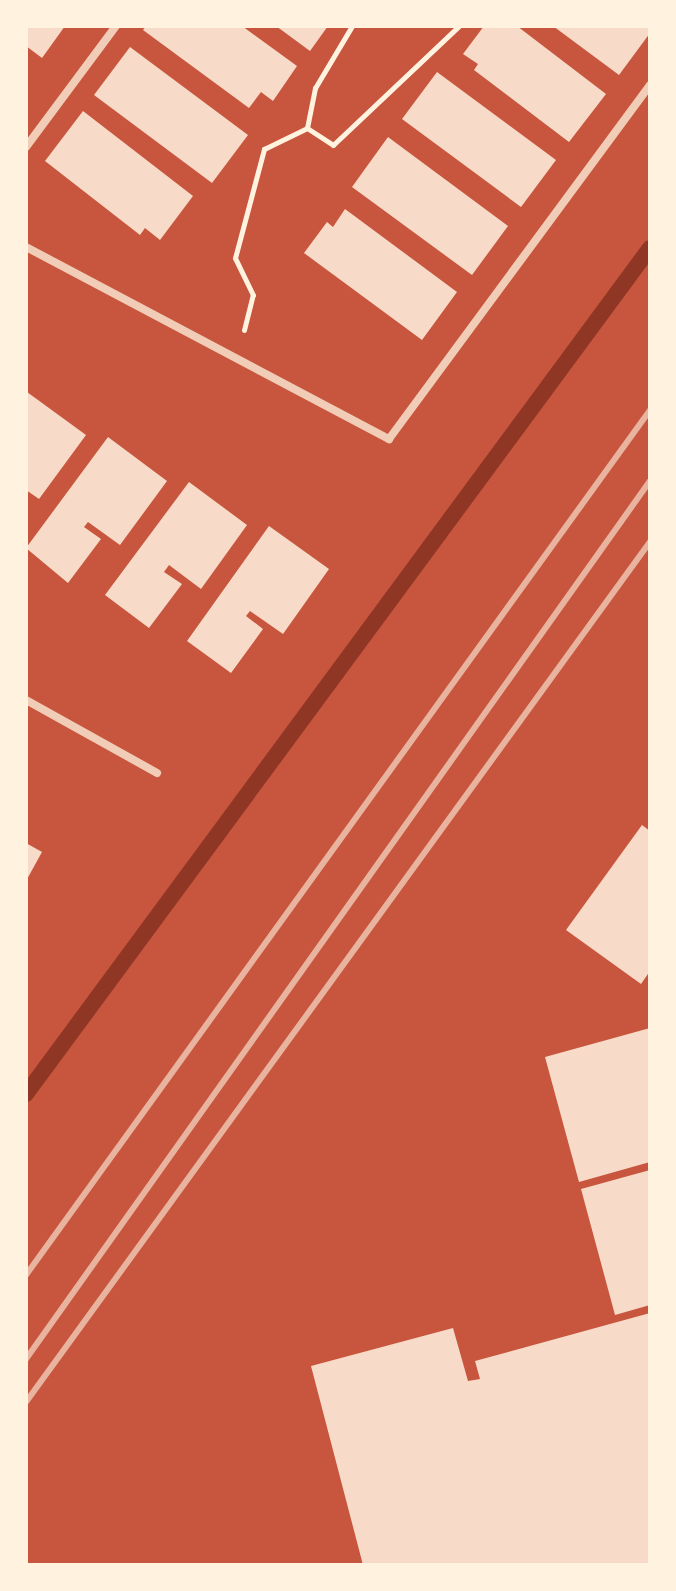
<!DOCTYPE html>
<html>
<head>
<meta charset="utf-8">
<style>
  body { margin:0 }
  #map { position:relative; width:676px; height:1591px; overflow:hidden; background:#c8553d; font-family:Arial,sans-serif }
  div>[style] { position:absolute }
  .stream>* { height:16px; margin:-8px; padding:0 8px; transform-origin:8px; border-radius:8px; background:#8f3625 }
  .building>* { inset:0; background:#f7dbc8 }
  .path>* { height:5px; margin:-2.5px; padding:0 2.5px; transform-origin:2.5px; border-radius:2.5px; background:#fff3e0 }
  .minor>* { height:8px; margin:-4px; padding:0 4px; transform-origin:4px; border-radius:4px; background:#f1ccb7 }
  .rail>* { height:6px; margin:-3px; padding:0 3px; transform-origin:3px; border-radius:3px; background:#e9b49f }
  span { translate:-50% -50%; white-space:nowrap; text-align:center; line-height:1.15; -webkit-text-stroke:6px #fff3e0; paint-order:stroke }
  .frame { position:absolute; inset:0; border:28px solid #fff3e0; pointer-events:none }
</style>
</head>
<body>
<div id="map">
  <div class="stream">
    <i style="left:26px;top:1094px;width:1051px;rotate:-53.59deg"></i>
  </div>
  <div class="building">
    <i style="clip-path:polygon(26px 26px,65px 26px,42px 58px,26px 46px)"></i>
    <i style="clip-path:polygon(146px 26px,242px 26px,297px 66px,273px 101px,261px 92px,249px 108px,143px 30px)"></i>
    <i style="clip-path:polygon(276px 26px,328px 26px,310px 51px)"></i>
    <i style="clip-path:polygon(484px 26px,517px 26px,606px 94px,569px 142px,474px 70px,478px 64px,463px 54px)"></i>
    <i style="clip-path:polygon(553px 26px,650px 26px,650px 33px,619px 75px)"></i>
    <i style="clip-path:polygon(130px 47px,248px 135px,212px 183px,94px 95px)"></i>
    <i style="clip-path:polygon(437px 72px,556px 160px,521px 207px,402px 119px)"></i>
    <i style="clip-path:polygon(83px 111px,193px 196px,160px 240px,145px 228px,140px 235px,45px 161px)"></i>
    <i style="clip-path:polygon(388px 137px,508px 226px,472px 275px,352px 187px)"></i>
    <i style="clip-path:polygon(345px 209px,457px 292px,422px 340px,304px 253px,327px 222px,333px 227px)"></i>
    <i style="clip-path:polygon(27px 392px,86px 435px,39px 499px,26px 490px)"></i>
    <i style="clip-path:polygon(108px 437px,167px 481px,120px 545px,88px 522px,84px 527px,101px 539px,68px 583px,26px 548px)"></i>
    <i style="clip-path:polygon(189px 482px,247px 525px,201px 589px,169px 565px,164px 572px,182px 584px,149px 628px,105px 595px)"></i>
    <i style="clip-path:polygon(269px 526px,329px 569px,283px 634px,250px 611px,246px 616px,263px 629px,231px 673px,187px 641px)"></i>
    <i style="clip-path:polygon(642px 825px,650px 831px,650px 971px,641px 984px,566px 930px)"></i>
    <i style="clip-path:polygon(26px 843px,42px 852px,26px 881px)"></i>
    <i style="clip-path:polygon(650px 1028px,650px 1162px,579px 1182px,545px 1057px)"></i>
    <i style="clip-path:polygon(650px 1170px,650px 1305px,615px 1315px,581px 1189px)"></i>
    <i style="clip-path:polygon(650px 1313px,650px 1565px,363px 1565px,311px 1366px,453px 1328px,468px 1381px,480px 1379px,475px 1361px)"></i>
  </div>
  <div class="path">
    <i style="left:307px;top:128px;width:31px;rotate:33deg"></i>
    <i style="left:333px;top:145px;width:173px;rotate:-43.4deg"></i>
    <i style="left:244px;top:330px;width:36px;rotate:-76deg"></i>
    <i style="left:253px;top:295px;width:41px;rotate:-115.9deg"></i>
    <i style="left:235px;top:258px;width:113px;rotate:-75.1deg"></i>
    <i style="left:264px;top:149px;width:48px;rotate:-26deg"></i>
    <i style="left:307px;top:128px;width:41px;rotate:-78.7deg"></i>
    <i style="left:315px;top:88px;width:72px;rotate:-59.2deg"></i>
  </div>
  <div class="minor">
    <i style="left:26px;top:147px;width:151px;rotate:-53.4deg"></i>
    <i style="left:26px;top:247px;width:411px;rotate:27.9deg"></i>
    <i style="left:389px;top:439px;width:440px;rotate:-53.6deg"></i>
    <i style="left:26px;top:700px;width:150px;rotate:29.1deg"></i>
  </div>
  <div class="rail">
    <i style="left:26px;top:1275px;width:1067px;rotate:-54.19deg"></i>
    <i style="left:26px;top:1359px;width:1077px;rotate:-54.6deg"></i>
    <i style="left:26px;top:1402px;width:1063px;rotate:-54.04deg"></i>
  </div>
  <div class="frame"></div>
</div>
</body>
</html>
